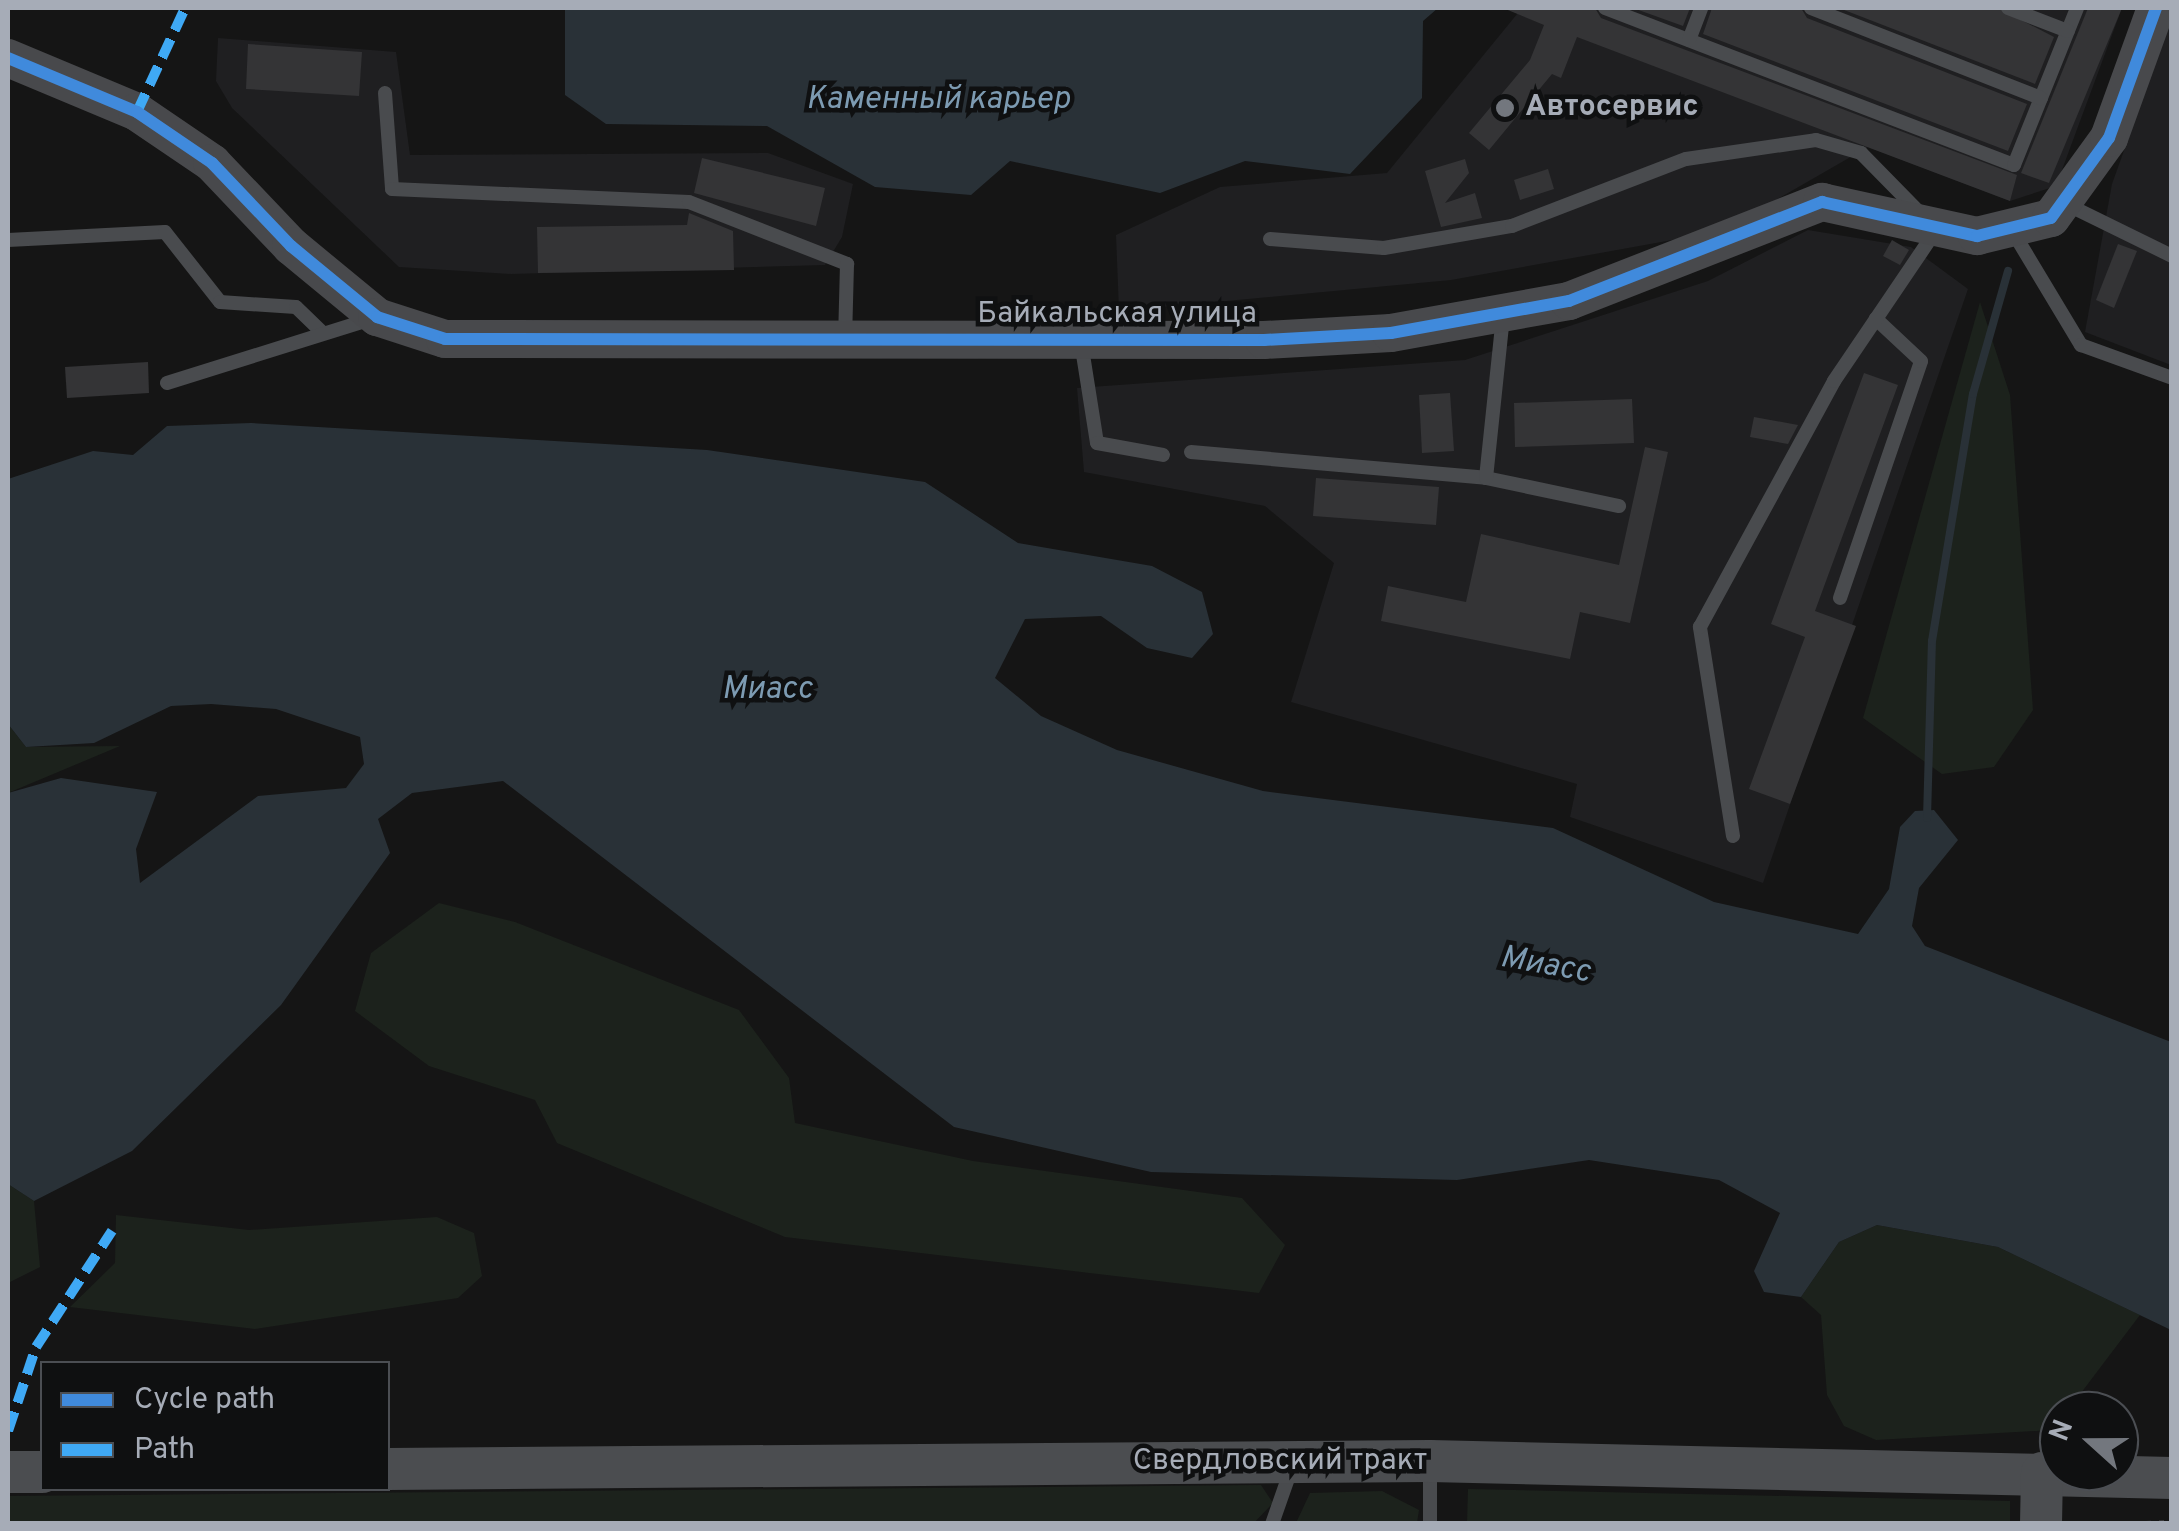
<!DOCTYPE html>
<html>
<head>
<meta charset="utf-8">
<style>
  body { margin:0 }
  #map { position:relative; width:2179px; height:1531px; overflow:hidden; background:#151515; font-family:Overpass,sans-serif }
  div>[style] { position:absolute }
  .built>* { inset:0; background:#1f1f21 }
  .green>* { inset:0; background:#1c221c }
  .water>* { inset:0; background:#293137 }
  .stream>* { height:8px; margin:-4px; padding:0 4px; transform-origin:4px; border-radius:4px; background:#293137 }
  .building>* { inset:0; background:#343436 }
  .path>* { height:4px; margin-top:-2px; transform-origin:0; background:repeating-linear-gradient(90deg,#4b4c50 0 5px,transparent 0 13px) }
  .lane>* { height:14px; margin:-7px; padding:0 7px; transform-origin:7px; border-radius:7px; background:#494b4e }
  .secondary>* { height:38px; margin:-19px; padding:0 19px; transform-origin:19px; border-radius:19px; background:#48494c }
  .primary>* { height:42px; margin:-21px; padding:0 21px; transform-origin:21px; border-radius:21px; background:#4b4d50 }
  .quiet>* { height:10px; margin-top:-5px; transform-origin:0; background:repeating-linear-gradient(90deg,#3fa9f5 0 20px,transparent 0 30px) }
  .cycleway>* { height:12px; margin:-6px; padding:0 6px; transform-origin:6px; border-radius:6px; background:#408adc }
  .dots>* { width:28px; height:28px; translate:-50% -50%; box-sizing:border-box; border:5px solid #0f1011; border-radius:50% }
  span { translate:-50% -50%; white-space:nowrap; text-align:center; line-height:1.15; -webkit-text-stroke:9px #0f1011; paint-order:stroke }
  .poi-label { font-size:30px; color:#a6acb7; font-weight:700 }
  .left { translate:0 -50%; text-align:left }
  .street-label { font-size:30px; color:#a6acb7 }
  .water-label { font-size:32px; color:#7d9bb2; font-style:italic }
  .frame { position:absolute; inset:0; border:10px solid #a6acb7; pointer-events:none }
  .legend { position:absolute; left:40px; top:1361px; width:350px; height:130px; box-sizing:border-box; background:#0f1011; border:2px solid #4b4e53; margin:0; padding:12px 18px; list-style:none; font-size:30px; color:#a6acb7 }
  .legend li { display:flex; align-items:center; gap:20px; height:50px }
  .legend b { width:50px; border:2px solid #4b4e53 }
  .north { position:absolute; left:2039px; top:1391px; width:100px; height:100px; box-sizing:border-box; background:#0f1011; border:2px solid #4b4e53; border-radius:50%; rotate:291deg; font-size:28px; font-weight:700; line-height:40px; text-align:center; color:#a6acb7 }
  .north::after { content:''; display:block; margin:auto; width:35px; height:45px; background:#73777e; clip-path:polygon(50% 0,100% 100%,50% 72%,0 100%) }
</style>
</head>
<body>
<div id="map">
  <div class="built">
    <i style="clip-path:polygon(1522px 8px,2122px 8px,2056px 186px,2010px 201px,1868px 147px,1722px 231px,1451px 280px,1119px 311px,1116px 235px,1220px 187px,1387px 173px)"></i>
    <i style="clip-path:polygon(2171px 19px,2171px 365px,2085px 332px,2112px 184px)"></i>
    <i style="clip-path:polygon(218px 38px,396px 52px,410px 155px,768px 153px,853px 184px,842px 237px,825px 265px,511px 274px,399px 267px,232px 108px,216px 81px)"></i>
    <i style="clip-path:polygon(1808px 230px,1911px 247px,1968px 289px,1763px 883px,1570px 817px,1577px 784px,1291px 702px,1334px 563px,1265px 506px,1084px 472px,1077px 388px,1465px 360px,1708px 281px)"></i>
  </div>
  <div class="green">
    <i style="clip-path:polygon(1980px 302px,2010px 395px,2033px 710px,1994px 767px,1942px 774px,1863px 718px)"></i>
    <i style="clip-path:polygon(8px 724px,26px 747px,120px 746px,8px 793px)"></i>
    <i style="clip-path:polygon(439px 903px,515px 922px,739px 1010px,789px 1078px,795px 1123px,973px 1161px,1242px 1198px,1285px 1245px,1259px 1293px,785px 1237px,557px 1143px,535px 1100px,429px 1066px,355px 1011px,371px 953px)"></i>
    <i style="clip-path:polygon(8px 1184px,34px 1201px,40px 1267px,8px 1283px)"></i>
    <i style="clip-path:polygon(116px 1215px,249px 1230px,437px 1217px,474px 1233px,482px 1276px,458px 1298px,255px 1329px,70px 1307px,115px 1263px)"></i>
    <i style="clip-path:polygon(1877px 1225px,1998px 1247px,2140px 1315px,2053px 1430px,1876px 1440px,1844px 1426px,1827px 1395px,1821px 1315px,1801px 1297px,1839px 1242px)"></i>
    <i style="clip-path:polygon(1261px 1485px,1273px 1503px,1253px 1524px,8px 1524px,8px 1496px)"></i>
    <i style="clip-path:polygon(1468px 1489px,2010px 1501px,2010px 1523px,1467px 1523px)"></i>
    <i style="clip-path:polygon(1382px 1491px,1419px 1510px,1417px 1523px,1296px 1523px,1310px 1493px)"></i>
  </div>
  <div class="water">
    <i style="clip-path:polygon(565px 8px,1438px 8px,1423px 21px,1422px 98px,1350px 174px,1245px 161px,1160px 193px,1010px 161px,971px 195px,875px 187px,767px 126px,606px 124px,565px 95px)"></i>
    <i style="clip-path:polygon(251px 423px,707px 450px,925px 482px,1018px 543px,1152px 566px,1202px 592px,1213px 634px,1192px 658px,1147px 648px,1101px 616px,1025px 619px,995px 678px,1041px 716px,1117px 750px,1263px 791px,1553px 828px,1714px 902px,1858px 934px,1889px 889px,1900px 827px,1915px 811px,1934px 810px,1958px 840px,1919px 888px,1912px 926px,1925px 946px,2171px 1042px,2171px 1330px,1998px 1247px,1877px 1225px,1839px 1242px,1801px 1297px,1764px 1292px,1754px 1271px,1780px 1213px,1719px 1180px,1589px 1160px,1457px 1180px,1151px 1172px,954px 1127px,503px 781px,412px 793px,378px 819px,390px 853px,281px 1005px,132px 1151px,34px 1201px,8px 1184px,8px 793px,61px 778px,157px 792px,136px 849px,140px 883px,258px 796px,346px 788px,364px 764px,360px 737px,276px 709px,211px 704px,171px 706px,94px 743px,26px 747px,8px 724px,8px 479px,93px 451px,133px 455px,167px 426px)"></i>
  </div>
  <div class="stream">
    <i style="left:1927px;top:818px;width:177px;rotate:-88.4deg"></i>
    <i style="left:1932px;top:641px;width:250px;rotate:-80.6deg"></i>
    <i style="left:1973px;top:394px;width:128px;rotate:-74.1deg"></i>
  </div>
  <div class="building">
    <i style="clip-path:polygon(1503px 8px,1595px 8px,1601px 18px,2017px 175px,2010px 201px,1577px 37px,1561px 78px,1552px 74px,1489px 150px,1469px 133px,1530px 60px,1544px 25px)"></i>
    <i style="clip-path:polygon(1633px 8px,1690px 8px,1683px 26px)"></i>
    <i style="clip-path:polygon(1712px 8px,1801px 8px,1807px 18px,2027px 104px,2008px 151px,1703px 34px)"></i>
    <i style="clip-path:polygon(1839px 8px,1998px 8px,2054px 37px,2035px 84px)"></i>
    <i style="clip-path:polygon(2088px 8px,2122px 8px,2049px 183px,2021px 173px)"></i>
    <i style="clip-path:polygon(248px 44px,362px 52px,359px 96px,246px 89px)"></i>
    <i style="clip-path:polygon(702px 158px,825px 188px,816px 226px,694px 193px)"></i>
    <i style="clip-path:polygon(1465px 159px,1469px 173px,1445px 203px,1475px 193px,1482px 218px,1441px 227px,1425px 171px)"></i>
    <i style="clip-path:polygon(1548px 169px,1554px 189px,1520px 200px,1514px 180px)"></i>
    <i style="clip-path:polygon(689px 213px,733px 231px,734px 270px,538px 273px,537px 227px,687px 225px)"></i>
    <i style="clip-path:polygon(1892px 240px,1909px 250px,1900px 265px,1883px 256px)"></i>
    <i style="clip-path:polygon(2118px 244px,2137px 251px,2114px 308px,2096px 300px)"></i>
    <i style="clip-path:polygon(148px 362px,149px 393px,67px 398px,65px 367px)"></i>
    <i style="clip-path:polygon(1864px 373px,1898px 385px,1815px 611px,1856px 626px,1790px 804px,1749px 789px,1805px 637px,1771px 624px)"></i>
    <i style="clip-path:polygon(1450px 393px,1454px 451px,1422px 453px,1419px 395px)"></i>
    <i style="clip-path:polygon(1632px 399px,1634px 443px,1515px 447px,1514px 403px)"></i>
    <i style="clip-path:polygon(1754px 417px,1798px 425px,1788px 444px,1750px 437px)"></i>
    <i style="clip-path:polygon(1645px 447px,1668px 452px,1630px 623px,1580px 612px,1570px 659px,1381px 621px,1388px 586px,1466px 602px,1481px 534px,1619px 565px)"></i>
    <i style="clip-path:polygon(1316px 478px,1439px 487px,1436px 525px,1313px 516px)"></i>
  </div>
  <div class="path">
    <i style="left:2120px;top:1524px;width:52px;rotate:-2.2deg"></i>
  </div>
  <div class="lane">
    <i style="left:1605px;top:8px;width:438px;rotate:21deg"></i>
    <i style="left:2014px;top:165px;width:169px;rotate:-68.1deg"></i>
    <i style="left:1811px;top:8px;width:247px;rotate:21.4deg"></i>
    <i style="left:2008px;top:8px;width:64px;rotate:21deg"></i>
    <i style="left:1689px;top:40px;width:34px;rotate:-69deg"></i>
    <i style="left:385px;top:93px;width:96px;rotate:85.8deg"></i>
    <i style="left:392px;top:189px;width:297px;rotate:2.5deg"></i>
    <i style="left:689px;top:202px;width:170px;rotate:21.4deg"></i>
    <i style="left:847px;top:264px;width:75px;rotate:91.5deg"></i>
    <i style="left:2066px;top:204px;width:118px;rotate:26.1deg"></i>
    <i style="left:2013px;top:232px;width:132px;rotate:59deg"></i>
    <i style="left:2081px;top:345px;width:97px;rotate:19.9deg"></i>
    <i style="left:1270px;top:239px;width:114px;rotate:4.5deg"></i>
    <i style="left:1384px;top:248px;width:130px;rotate:-9.8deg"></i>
    <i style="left:1512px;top:226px;width:186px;rotate:-21.1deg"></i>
    <i style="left:1686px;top:159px;width:131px;rotate:-8.3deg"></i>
    <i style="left:1816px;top:140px;width:47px;rotate:16.1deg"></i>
    <i style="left:1861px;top:153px;width:86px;rotate:45.5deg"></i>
    <i style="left:8px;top:240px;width:157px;rotate:-2.9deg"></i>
    <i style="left:165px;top:232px;width:89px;rotate:51.8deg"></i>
    <i style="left:220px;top:302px;width:76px;rotate:3.8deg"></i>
    <i style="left:296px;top:307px;width:37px;rotate:44deg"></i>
    <i style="left:1081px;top:342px;width:102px;rotate:81deg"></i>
    <i style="left:1097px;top:443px;width:67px;rotate:10.3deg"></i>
    <i style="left:167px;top:383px;width:214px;rotate:-17.4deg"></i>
    <i style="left:1191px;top:452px;width:296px;rotate:5deg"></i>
    <i style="left:1486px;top:478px;width:136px;rotate:11.9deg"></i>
    <i style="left:1486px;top:478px;width:164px;rotate:-84deg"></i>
    <i style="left:1840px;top:598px;width:250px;rotate:-71.1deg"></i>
    <i style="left:1921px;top:361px;width:62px;rotate:-137deg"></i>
    <i style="left:1733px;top:836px;width:212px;rotate:-99deg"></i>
    <i style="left:1700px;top:627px;width:280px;rotate:-61.4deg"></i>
    <i style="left:1834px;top:381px;width:180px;rotate:-55.9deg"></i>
    <i style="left:1272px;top:1524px;width:60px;rotate:-70.7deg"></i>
    <i style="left:1430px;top:1524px;width:58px;rotate:-90deg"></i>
  </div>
  <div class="secondary">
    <i style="left:8px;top:58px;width:140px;rotate:22.7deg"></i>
    <i style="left:137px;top:112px;width:91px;rotate:34.2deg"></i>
    <i style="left:212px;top:163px;width:115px;rotate:46.4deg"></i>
    <i style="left:291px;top:246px;width:112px;rotate:39.5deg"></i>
    <i style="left:377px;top:317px;width:71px;rotate:17.9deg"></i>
    <i style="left:445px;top:339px;width:819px;rotate:0.07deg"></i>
    <i style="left:1264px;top:340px;width:127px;rotate:-3.2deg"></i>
    <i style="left:1391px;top:333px;width:181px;rotate:-10.2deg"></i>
    <i style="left:1569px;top:301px;width:272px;rotate:-21.4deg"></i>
    <i style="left:1822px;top:202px;width:159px;rotate:12.4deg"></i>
    <i style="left:1977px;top:236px;width:76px;rotate:-13.7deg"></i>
    <i style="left:2051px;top:218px;width:99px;rotate:-54.1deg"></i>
    <i style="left:2109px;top:138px;width:138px;rotate:-70.1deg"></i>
  </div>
  <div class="primary">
    <i style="left:388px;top:1469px;width:1042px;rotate:-0.44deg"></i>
    <i style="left:1430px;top:1461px;width:742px;rotate:1.31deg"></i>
    <i style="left:8px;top:1472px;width:34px"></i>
    <i style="left:2041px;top:1524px;width:51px;rotate:-88.9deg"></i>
  </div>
  <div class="quiet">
    <i style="left:137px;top:112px;width:115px;rotate:-65.2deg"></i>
    <i style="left:8px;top:1431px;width:89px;rotate:-71.6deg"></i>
    <i style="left:36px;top:1347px;width:139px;rotate:-56.8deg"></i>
  </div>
  <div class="cycleway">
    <i style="left:8px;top:58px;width:140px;rotate:22.7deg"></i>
    <i style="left:137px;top:112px;width:91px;rotate:34.2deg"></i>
    <i style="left:212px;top:163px;width:115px;rotate:46.4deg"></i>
    <i style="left:291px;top:246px;width:112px;rotate:39.5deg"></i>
    <i style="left:377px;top:317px;width:71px;rotate:17.9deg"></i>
    <i style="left:445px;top:339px;width:819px;rotate:0.07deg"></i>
    <i style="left:1264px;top:340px;width:127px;rotate:-3.2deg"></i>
    <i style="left:1391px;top:333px;width:181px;rotate:-10.2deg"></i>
    <i style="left:1569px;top:301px;width:272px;rotate:-21.4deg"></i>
    <i style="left:1822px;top:202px;width:159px;rotate:12.4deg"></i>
    <i style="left:1977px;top:236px;width:76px;rotate:-13.7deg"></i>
    <i style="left:2051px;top:218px;width:99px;rotate:-54.1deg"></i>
    <i style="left:2109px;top:138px;width:138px;rotate:-70.1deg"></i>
  </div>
  <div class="dots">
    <i style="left:1505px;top:108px;background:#73777e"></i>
  </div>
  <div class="poi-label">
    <span class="left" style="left:1525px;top:108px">Автосервис</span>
  </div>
  <div class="street-label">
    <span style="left:1117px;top:315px">Байкальская улица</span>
    <span style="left:1280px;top:1462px">Свердловский тракт</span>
  </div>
  <div class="water-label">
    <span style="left:938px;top:100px">Каменный карьер</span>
    <span style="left:767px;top:690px">Миасс</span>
    <span style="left:1545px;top:966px;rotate:10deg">Миасс</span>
  </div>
  <div class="frame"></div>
  <ul class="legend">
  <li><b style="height:12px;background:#408adc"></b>Cycle path</li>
  <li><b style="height:12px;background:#3fa9f5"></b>Path</li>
  </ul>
  <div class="north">N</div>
</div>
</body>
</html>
